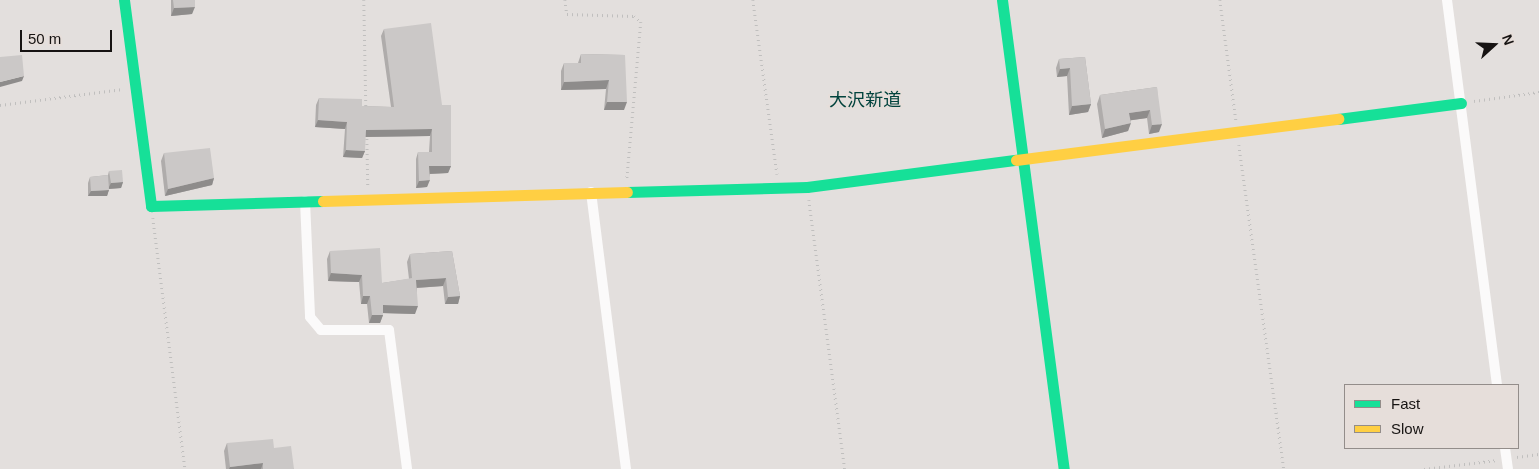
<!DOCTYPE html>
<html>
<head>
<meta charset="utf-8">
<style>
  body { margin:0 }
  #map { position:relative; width:1539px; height:469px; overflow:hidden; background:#e3dfdd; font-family:Arial,"Noto Sans JP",sans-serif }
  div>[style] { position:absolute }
  .path>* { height:2.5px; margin-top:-1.25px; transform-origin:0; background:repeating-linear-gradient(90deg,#c0bfbe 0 1px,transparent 0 5px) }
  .street>* { height:10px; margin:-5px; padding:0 5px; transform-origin:5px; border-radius:5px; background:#fbfafa }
  .fast>* { height:11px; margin:-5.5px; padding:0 5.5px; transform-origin:5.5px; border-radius:5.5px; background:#16e098 }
  .slow>* { height:11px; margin:-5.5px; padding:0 5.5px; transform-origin:5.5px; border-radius:5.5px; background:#ffcf43 }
  .wall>* { inset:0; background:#afacab }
  .shaded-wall>* { inset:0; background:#8e8c8b }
  .building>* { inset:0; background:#cbc8c7 }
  span { translate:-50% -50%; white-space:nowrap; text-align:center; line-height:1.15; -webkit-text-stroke:4px #e6deda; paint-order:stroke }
  .quarter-label { font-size:18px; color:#02433d }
  .legend { position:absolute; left:1344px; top:384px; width:175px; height:65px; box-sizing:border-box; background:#e6deda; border:1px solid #938d8a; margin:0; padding:6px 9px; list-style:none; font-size:15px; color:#161312 }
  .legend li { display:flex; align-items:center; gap:10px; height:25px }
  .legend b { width:25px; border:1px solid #938d8a }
  .north { position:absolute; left:1469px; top:20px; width:50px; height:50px; -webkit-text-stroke:4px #e6deda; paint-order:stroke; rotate:70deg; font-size:14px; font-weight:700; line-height:20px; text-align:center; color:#161312 }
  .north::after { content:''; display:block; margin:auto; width:18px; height:22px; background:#161312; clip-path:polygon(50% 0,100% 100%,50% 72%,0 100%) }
  .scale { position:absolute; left:20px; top:30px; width:92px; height:22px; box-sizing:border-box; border:2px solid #161312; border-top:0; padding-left:6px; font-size:15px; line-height:18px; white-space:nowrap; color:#161312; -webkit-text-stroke:4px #e6deda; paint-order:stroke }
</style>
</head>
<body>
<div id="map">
  <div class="path">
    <i style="left:364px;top:0;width:108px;rotate:88.9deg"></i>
    <i style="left:565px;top:0;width:14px;rotate:82deg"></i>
    <i style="left:567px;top:14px;width:67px;rotate:1.7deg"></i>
    <i style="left:634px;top:16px;width:9px;rotate:41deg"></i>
    <i style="left:641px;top:22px;width:159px;rotate:95.1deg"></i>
    <i style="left:753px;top:0;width:176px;rotate:82.1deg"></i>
    <i style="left:1220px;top:0;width:121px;rotate:82.4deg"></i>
    <i style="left:1474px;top:101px;width:66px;rotate:-7.9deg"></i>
    <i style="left:0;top:105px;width:124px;rotate:-7.4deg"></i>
    <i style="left:367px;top:134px;width:52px;rotate:88.9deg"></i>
    <i style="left:1239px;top:145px;width:327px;rotate:82.1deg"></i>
    <i style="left:809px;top:200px;width:271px;rotate:82.4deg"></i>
    <i style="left:153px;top:218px;width:253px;rotate:82.7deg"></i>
    <i style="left:1517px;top:457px;width:22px;rotate:-8deg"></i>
    <i style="left:1424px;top:469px;width:74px;rotate:-7deg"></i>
  </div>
  <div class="street">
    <i style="left:1447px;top:0;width:388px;rotate:82.6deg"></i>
    <i style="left:591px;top:192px;width:279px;rotate:82.8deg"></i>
    <i style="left:305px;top:201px;width:116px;rotate:87.5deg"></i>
    <i style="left:310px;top:317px;width:17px;rotate:50deg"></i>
    <i style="left:321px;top:330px;width:68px"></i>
    <i style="left:389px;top:330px;width:140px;rotate:82.6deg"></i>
    <i style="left:1505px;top:448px;width:21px;rotate:82deg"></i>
  </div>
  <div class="fast">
    <i style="left:124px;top:0;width:208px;rotate:82.5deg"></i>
    <i style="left:151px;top:206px;width:172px;rotate:-1.7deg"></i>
    <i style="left:1002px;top:0;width:473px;rotate:82.5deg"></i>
    <i style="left:1338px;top:119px;width:124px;rotate:-7.4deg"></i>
    <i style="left:627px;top:192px;width:180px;rotate:-1.6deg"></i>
    <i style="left:807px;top:187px;width:211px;rotate:-7.4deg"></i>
  </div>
  <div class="slow">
    <i style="left:1016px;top:160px;width:325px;rotate:-7.3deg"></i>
    <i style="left:323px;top:201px;width:304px;rotate:-1.7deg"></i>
  </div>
  <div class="wall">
    <i style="clip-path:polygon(171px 0,195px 0,192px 14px,171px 16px)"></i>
    <i style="clip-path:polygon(384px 29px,451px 166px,448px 173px,430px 174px,427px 187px,416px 188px,416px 159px,418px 152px,429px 152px,430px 136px,365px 137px,365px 151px,362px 158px,343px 157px,345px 129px,315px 127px,316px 105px,319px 98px,362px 106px,391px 107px,381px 36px)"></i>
    <i style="clip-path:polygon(581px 54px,625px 55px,624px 110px,604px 110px,606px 89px,561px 90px,561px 71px,564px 63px,578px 63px)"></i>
    <i style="clip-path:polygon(1085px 57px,1091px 104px,1088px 112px,1069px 115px,1067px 76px,1057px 77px,1056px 68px,1059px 59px)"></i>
    <i style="clip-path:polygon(1157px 87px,1159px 132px,1149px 134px,1147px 118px,1131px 120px,1128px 131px,1102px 138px,1097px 104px,1100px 95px)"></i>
    <i style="clip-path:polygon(164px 153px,214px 178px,212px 185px,165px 196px,161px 161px)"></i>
    <i style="clip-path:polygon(109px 171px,123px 182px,121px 188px,109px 189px,107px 196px,88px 196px,88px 183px,90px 177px,108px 175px)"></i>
    <i style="clip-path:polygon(330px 251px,382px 283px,409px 279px,407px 262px,410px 254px,452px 251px,460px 296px,458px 304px,445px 304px,443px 286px,417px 288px,415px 314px,383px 313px,383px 315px,380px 323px,369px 323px,367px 304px,361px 304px,359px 282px,328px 281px,327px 259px)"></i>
    <i style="clip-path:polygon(227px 443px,274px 448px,294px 469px,226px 469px,224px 451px)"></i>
  </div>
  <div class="shaded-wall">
    <i style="clip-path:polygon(195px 7px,192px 14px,171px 16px,174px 8px)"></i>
    <i style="clip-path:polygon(1070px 68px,1067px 76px,1057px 77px,1060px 69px)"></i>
    <i style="clip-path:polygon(24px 76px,22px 81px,0 87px,0 82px)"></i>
    <i style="clip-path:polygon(609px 80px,606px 89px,561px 90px,564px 82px)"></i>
    <i style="clip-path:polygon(607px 102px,627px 102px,624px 110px,604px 110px)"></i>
    <i style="clip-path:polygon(1091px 104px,1088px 112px,1069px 115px,1072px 106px)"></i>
    <i style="clip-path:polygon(1150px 110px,1147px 118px,1126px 121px,1129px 113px)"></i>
    <i style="clip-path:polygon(318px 120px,347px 122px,345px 129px,315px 127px)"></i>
    <i style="clip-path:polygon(1131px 123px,1128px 131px,1102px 138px,1105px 129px)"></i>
    <i style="clip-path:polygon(1162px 124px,1159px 132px,1149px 134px,1152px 125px)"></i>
    <i style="clip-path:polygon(432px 129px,430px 136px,363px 137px,366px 130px)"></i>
    <i style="clip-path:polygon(346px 150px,365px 151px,362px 158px,343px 157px)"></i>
    <i style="clip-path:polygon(429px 166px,451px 166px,448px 173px,427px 174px)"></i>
    <i style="clip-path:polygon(214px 178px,212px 185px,165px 196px,168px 189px)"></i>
    <i style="clip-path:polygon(430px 180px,427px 187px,416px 188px,419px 181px)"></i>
    <i style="clip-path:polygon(123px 182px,121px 188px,108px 189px,111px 183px)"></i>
    <i style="clip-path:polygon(109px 190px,107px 196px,88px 196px,91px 191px)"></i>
    <i style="clip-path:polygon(331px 273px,362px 275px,359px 282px,328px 281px)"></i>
    <i style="clip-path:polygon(446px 278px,443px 286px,414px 288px,416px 280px)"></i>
    <i style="clip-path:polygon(363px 296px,370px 296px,367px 304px,361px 304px)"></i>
    <i style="clip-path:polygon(460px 296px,458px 304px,445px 304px,448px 297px)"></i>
    <i style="clip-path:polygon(383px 305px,418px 306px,415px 314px,380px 313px)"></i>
    <i style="clip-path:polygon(372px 315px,383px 315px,380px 323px,369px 323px)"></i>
    <i style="clip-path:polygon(263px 463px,261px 469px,229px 469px,230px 467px)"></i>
  </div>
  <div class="building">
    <i style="clip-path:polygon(173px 0,195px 0,195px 7px,174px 8px)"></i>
    <i style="clip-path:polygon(431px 23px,442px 105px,451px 105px,451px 166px,429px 166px,430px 180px,419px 181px,418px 152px,432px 152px,432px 129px,366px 130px,365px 151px,346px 150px,347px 122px,318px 120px,319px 98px,362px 99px,362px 106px,394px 107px,384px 29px)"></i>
    <i style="clip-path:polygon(581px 54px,625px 55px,627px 102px,607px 102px,609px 80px,564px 82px,564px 63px,581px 63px)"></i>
    <i style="clip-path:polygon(22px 55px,24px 76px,0 82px,0 57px)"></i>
    <i style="clip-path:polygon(1085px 57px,1091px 104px,1072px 106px,1070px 68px,1060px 69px,1059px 59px)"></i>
    <i style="clip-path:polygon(1157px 87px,1162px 124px,1152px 125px,1150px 110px,1129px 113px,1131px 123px,1105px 129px,1100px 95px)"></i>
    <i style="clip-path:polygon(210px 148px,214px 178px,168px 189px,164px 153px)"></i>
    <i style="clip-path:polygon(122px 170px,123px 182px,111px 183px,109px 171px)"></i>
    <i style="clip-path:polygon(108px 175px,109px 190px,91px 191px,90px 177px)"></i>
    <i style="clip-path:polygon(380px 248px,382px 283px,412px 278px,410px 254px,452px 251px,460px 296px,448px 297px,446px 278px,416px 280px,418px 306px,383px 305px,383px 315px,372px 315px,370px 296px,363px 296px,362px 275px,331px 273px,330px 251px)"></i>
    <i style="clip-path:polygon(273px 439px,274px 448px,291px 446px,294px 469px,263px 469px,263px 463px,230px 467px,227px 443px)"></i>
  </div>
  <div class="quarter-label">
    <span style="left:865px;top:100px">大沢新道</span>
  </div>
  <ul class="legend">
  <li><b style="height:6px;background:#16e098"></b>Fast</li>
  <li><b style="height:6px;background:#ffcf43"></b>Slow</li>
  </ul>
  <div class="north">N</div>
  <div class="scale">50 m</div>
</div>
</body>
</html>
